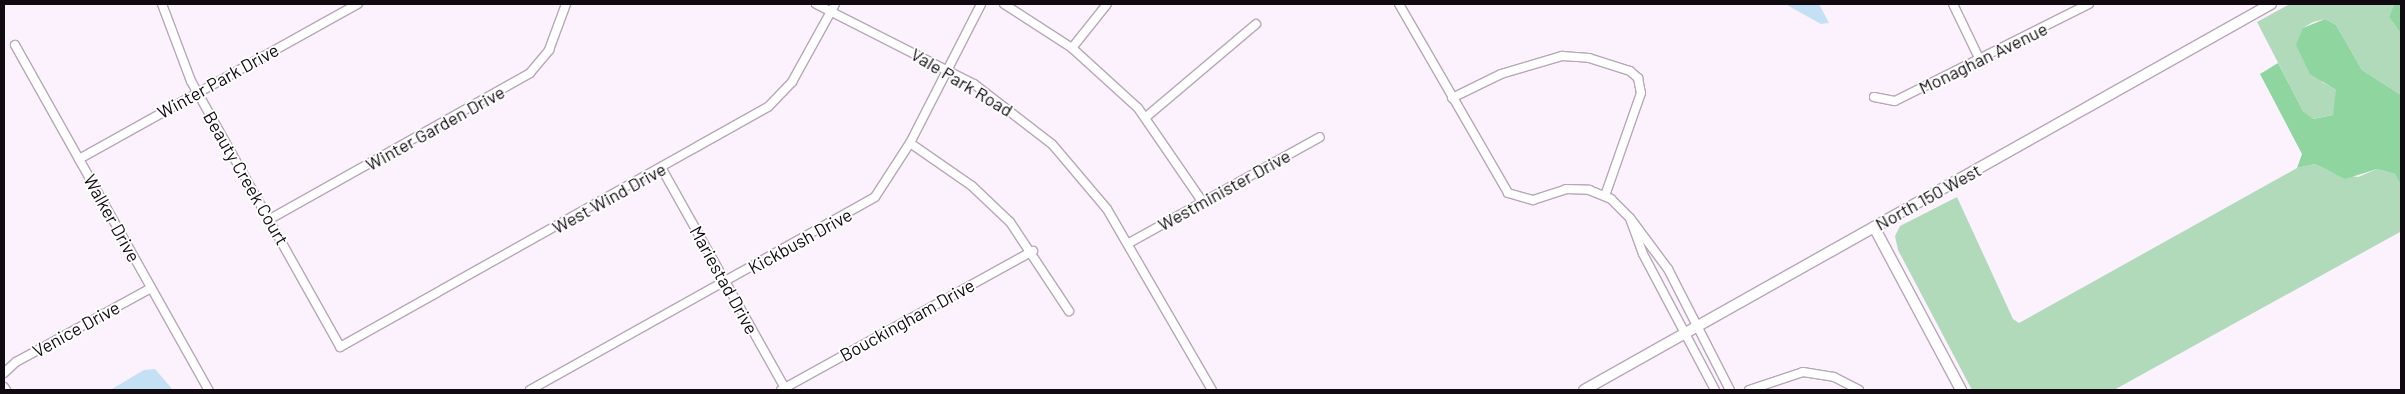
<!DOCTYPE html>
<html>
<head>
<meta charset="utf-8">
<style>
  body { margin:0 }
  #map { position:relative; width:2405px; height:394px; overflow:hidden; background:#fcf2fd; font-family:Barlow,sans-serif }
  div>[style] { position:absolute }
  .green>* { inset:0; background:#b1daba }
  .forest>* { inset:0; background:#8fd5a0 }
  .water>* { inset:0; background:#c4e0f5 }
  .roads { filter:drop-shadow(1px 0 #b8a7b9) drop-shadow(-1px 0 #b8a7b9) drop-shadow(0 1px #b8a7b9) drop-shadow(0 -1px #b8a7b9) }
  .minor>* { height:8px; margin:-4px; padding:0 4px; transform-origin:4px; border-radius:4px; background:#fff }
  .tertiary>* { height:10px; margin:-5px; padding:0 5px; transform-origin:5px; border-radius:5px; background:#fff }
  span { translate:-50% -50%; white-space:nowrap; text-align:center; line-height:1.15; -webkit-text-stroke:4px #fff; paint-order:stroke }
  .street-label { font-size:18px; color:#110b11 }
  .frame { position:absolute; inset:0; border:5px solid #110b11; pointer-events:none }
</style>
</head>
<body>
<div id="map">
  <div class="green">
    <i style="clip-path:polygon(2290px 4px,2394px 4px,2389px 17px,2401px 34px,2401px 95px,2362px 70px,2336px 25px,2325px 19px,2313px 22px,2303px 28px,2322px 82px,2336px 90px,2338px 104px,2333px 115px,2312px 119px,2303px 111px,2257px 22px)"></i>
    <i style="clip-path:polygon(2315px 164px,2333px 173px,2358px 177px,2377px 169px,2395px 174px,2401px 186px,2400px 232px,2114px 390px,1972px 390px,1898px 250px,1895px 236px,1900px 226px,1957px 197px,2013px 319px,2019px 323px,2297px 168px)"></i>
  </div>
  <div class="forest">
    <i style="clip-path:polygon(2394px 4px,2401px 4px,2401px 34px,2389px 17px)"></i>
    <i style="clip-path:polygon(2325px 19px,2336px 25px,2362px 70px,2401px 95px,2401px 186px,2395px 174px,2377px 169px,2345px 179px,2315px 164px,2297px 168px,2302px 154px,2260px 74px,2278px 63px,2303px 111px,2313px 119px,2333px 115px,2336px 90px,2310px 74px,2296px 45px,2303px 28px)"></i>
  </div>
  <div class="water">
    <i style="clip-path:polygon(1785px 4px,1819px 4px,1829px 23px,1821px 24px)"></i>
    <i style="clip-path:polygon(155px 369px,173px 390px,110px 390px,144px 370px)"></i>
  </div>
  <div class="roads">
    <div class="minor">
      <i style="left:162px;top:4px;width:82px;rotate:69.4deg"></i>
      <i style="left:191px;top:81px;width:305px;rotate:60.7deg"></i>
      <i style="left:340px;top:347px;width:491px;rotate:-29.3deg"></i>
      <i style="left:768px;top:107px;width:35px;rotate:-46deg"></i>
      <i style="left:792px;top:82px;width:89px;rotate:-61.1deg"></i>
      <i style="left:816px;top:4px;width:177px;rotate:26.9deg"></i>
      <i style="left:974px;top:84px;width:98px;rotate:37.6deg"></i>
      <i style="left:1052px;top:144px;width:85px;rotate:49.8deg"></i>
      <i style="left:1107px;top:209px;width:209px;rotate:59.9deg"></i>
      <i style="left:1004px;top:4px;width:81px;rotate:32.9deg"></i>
      <i style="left:1072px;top:48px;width:89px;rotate:42.3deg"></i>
      <i style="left:1138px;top:108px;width:113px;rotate:55.5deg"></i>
      <i style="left:1399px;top:4px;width:218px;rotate:60deg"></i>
      <i style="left:1508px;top:193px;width:26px;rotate:16deg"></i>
      <i style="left:1533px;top:200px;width:35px;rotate:-18deg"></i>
      <i style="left:1566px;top:189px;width:23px;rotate:2deg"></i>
      <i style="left:1589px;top:190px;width:24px;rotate:22deg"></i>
      <i style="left:1611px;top:199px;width:27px;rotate:45deg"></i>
      <i style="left:1953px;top:4px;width:62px;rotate:64.3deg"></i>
      <i style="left:15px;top:45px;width:396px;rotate:60.7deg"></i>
      <i style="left:1072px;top:48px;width:56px;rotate:-51.5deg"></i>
      <i style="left:1874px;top:97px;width:21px;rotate:11deg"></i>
      <i style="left:1895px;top:101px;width:217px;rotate:-26.6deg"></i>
      <i style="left:1452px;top:98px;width:55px;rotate:-26.1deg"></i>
      <i style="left:1501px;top:74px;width:64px;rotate:-16.4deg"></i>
      <i style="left:1562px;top:56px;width:27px;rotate:4deg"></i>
      <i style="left:1589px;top:58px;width:43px;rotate:17.6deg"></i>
      <i style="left:1630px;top:71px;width:11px;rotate:41deg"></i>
      <i style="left:1638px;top:78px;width:15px;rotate:79deg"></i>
      <i style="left:1641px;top:93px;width:109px;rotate:109.3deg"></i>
      <i style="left:1146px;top:117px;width:144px;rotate:-40.2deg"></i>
      <i style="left:910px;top:143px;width:75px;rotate:34.7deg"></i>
      <i style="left:972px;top:186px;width:52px;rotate:43.5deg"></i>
      <i style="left:1010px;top:222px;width:107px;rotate:56.5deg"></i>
      <i style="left:79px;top:159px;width:319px;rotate:-29.1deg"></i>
      <i style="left:662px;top:169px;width:253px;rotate:60.7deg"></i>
      <i style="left:270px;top:219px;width:298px;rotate:-29.3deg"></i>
      <i style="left:530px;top:73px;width:30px;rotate:-50deg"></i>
      <i style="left:549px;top:50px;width:49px;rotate:-69.7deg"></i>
      <i style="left:1129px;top:243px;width:218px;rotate:-29deg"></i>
      <i style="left:4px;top:373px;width:16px;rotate:-43deg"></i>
      <i style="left:16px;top:362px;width:154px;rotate:-28.7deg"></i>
      <i style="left:4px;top:387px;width:4px;rotate:56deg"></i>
      <i style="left:530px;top:390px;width:395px;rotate:-29.2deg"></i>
      <i style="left:875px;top:197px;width:64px;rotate:-57.1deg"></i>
      <i style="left:910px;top:143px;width:156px;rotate:-62.9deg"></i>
      <i style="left:781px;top:390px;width:288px;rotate:-28.9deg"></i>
      <i style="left:1715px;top:390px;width:154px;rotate:-117.9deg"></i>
      <i style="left:1643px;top:254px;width:38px;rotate:-110deg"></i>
      <i style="left:1630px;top:218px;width:64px;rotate:53.3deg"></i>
      <i style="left:1668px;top:269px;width:136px;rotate:62.9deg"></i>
      <i style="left:1749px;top:390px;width:57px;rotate:-18.4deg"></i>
      <i style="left:1803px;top:372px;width:31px;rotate:9deg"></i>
      <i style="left:1834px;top:377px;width:28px;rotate:27deg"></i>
    </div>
    <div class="tertiary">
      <i style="left:1874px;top:227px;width:185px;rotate:61.9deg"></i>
      <i style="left:1584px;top:390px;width:788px;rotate:-29.33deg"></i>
    </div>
  </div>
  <div class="street-label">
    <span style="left:1983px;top:58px;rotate:-26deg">Monaghan Avenue</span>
    <span style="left:218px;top:81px;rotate:-29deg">Winter Park Drive</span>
    <span style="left:962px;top:82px;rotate:31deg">Vale Park Road</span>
    <span style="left:435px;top:128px;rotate:-29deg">Winter Garden Drive</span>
    <span style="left:246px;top:178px;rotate:60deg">Beauty Creek Court</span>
    <span style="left:1224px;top:190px;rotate:-29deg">Westminister Drive</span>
    <span style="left:1928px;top:197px;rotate:-29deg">North 150 West</span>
    <span style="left:609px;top:198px;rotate:-29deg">West Wind Drive</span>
    <span style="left:112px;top:218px;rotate:61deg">Walker Drive</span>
    <span style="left:800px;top:241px;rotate:-29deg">Kickbush Drive</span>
    <span style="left:724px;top:280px;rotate:61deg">Mariestad Drive</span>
    <span style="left:907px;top:320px;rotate:-29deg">Bouckingham Drive</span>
    <span style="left:76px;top:329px;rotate:-29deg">Venice Drive</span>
  </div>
  <div class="frame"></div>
</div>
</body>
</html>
